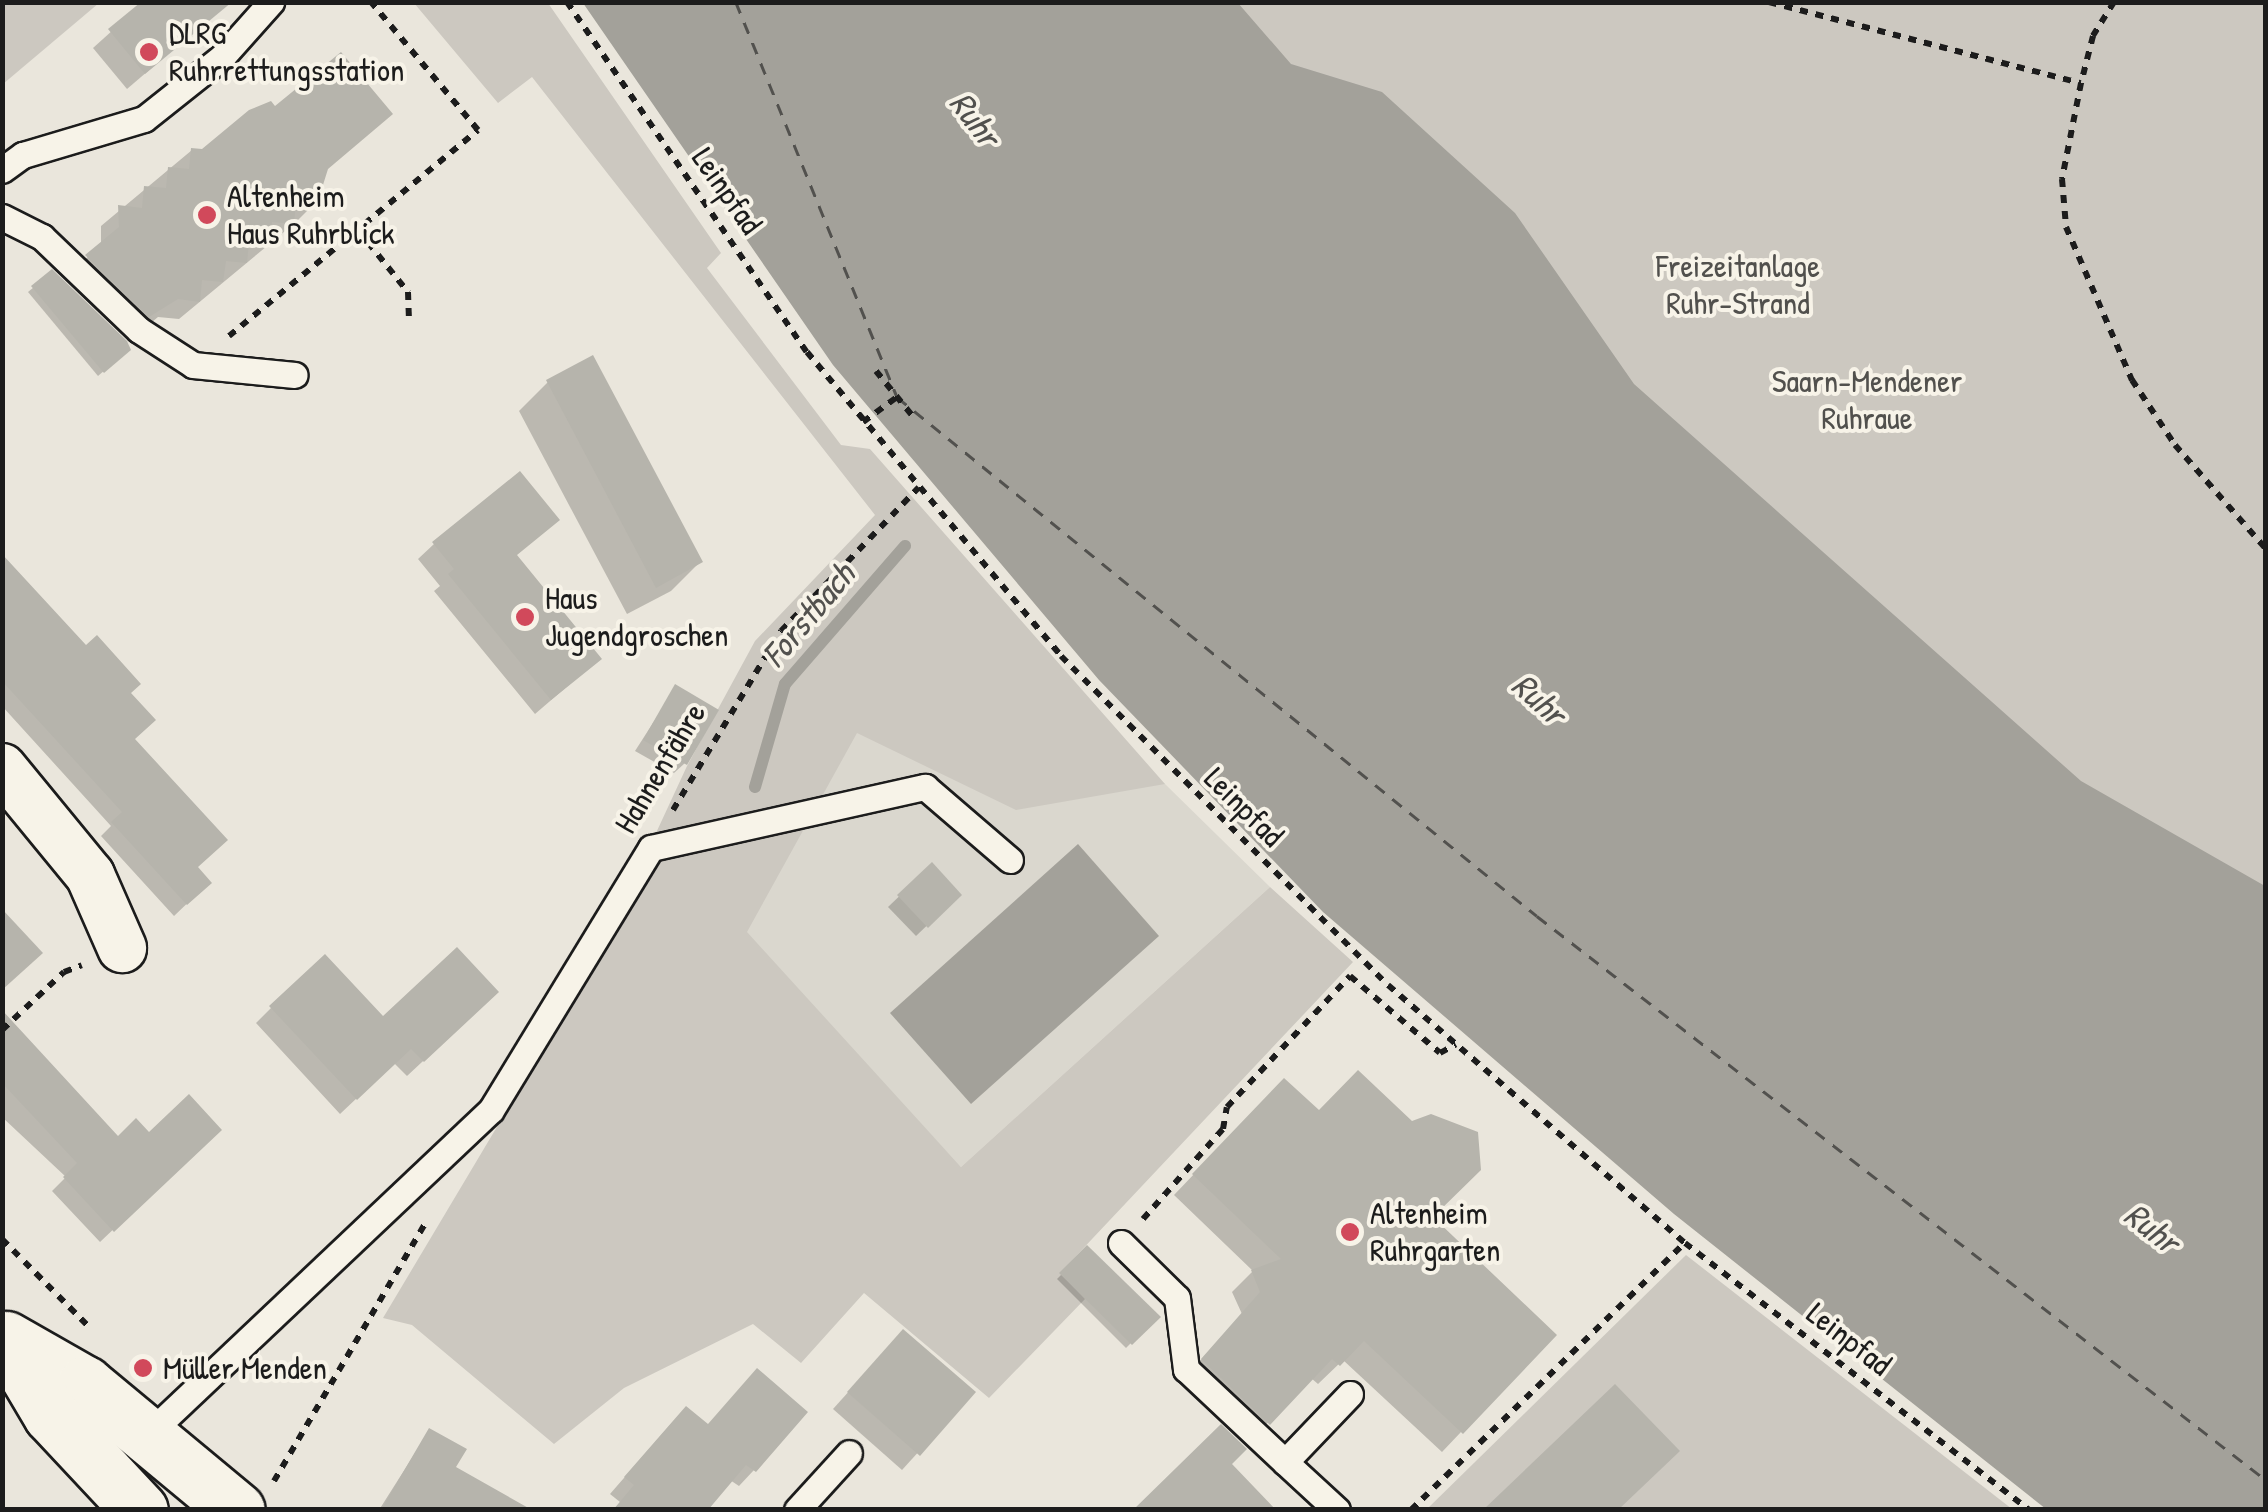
<!DOCTYPE html>
<html>
<head>
<meta charset="utf-8">
<style>
  body { margin:0 }
  #map { position:relative; width:2268px; height:1512px; overflow:hidden; background:#eae6dc; font-family:"Patrick Hand",sans-serif }
  div>[style] { position:absolute }
  .built>* { inset:0; background:#dad7ce }
  .green>* { inset:0; background:#ccc8c0 }
  .water>* { inset:0; background:#a3a19a }
  .shadow>* { inset:0; background:#0003 }
  .stream>* { height:12px; margin:-6px; padding:0 6px; transform-origin:6px; border-radius:6px; background:#a3a19a }
  .ferry>* { height:2.5px; margin-top:-1.25px; transform-origin:0; background:repeating-linear-gradient(90deg,#52514e 0 12px,transparent 0 22px) }
  .building>* { inset:0; background:#b6b4ac }
  .path>* { height:6px; margin-top:-3px; transform-origin:0; background:repeating-linear-gradient(90deg,#1c1c1c 0 8px,transparent 0 16px) }
  .roads { filter:drop-shadow(2px 0 #1c1c1c) drop-shadow(-2px 0 #1c1c1c) drop-shadow(0 2px #1c1c1c) drop-shadow(0 -2px #1c1c1c) }
  .lane>* { height:25px; margin:-12.5px; padding:0 12.5px; transform-origin:12.5px; border-radius:12.5px; background:#f7f3e8 }
  .street>* { height:48px; margin:-24px; padding:0 24px; transform-origin:24px; border-radius:24px; background:#f7f3e8 }
  .secondary>* { height:55px; margin:-27.5px; padding:0 27.5px; transform-origin:27.5px; border-radius:27.5px; background:#f7f3e8 }
  .dots>* { width:28px; height:28px; translate:-50% -50%; box-sizing:border-box; border:5px solid #f7f3e8; border-radius:50% }
  span { translate:-50% -50%; white-space:nowrap; text-align:center; line-height:1.15; -webkit-text-stroke:8px #f7f3e8; paint-order:stroke }
  .poi-label { font-size:32px; color:#1c1c1c }
  .left { translate:0 -50%; text-align:left }
  .street-label { font-size:32px; color:#1c1c1c }
  .park-label { font-size:32px; color:#51504d }
  .water-label { font-size:35px; color:#52514e; font-style:italic }
  .frame { position:absolute; inset:0; border:5px solid #1c1c1c; pointer-events:none }
</style>
</head>
<body>
<div id="map">
  <div class="built">
    <i style="clip-path:polygon(851px 642px,1165px 784px,1270px 887px,961px 1167px,767px 958px,737px 953px)"></i>
  </div>
  <div class="green">
    <i style="clip-path:polygon(3px 2px,99px 2px,99px 3px,3px 84px)"></i>
    <i style="clip-path:polygon(414px 3px,548px 3px,721px 253px,707px 268px,841px 445px,870px 449px,1165px 784px,1016px 810px,857px 733px,747px 932px,961px 1167px,1270px 887px,1353px 962px,1060px 1273px,1085px 1299px,989px 1398px,864px 1293px,801px 1363px,753px 1324px,624px 1388px,554px 1444px,412px 1325px,383px 1318px,600px 954px,687px 766px,755px 641px,875px 515px,532px 77px,498px 103px)"></i>
    <i style="clip-path:polygon(970px 3px,2265px 3px,2265px 1282px)"></i>
    <i style="clip-path:polygon(1686px 1255px,2012px 1509px,1426px 1510px)"></i>
  </div>
  <div class="water">
    <i style="clip-path:polygon(583px 3px,1238px 3px,1291px 64px,1382px 92px,1515px 213px,1634px 384px,2081px 781px,2265px 886px,2265px 1509px,2046px 1509px,1674px 1214px,1323px 912px,1099px 680px,833px 365px)"></i>
    <i style="clip-path:polygon(1078px 844px,1159px 936px,971px 1104px,890px 1013px)"></i>
  </div>
  <div class="shadow">
    <i style="clip-path:polygon(144px 2px,217px 12px,127px 89px,93px 48px)"></i>
    <i style="clip-path:polygon(192px 150px,324px 172px,315px 203px,296px 222px,179px 319px,158px 317px,134px 337px,68px 275px,101px 245px,101px 226px)"></i>
    <i style="clip-path:polygon(52px 272px,128px 350px,98px 376px,28px 292px)"></i>
    <i style="clip-path:polygon(548px 382px,700px 562px,671px 591px,627px 614px,519px 411px)"></i>
    <i style="clip-path:polygon(556px 520px,515px 556px,599px 659px,535px 714px,434px 591px,440px 586px,418px 559px,434px 544px)"></i>
    <i style="clip-path:polygon(2px 557px,128px 693px,132px 740px,195px 868px,196px 895px,174px 916px,101px 836px,111px 826px,2px 706px)"></i>
    <i style="clip-path:polygon(676px 687px,685px 763px,674px 773px,635px 751px)"></i>
    <i style="clip-path:polygon(931px 866px,959px 895px,916px 936px,888px 907px)"></i>
    <i style="clip-path:polygon(271px 1008px,383px 1020px,480px 1008px,407px 1076px,394px 1063px,340px 1114px,256px 1023px)"></i>
    <i style="clip-path:polygon(2px 1013px,118px 1140px,218px 1130px,100px 1242px,52px 1191px,66px 1177px,2px 1117px)"></i>
    <i style="clip-path:polygon(1264px 1101px,1429px 1218px,1461px 1432px,1442px 1452px,1343px 1360px,1318px 1384px,1311px 1378px,1248px 1443px,1183px 1380px,1242px 1314px,1232px 1292px,1253px 1271px,1174px 1195px)"></i>
    <i style="clip-path:polygon(1087px 1249px,1157px 1317px,1126px 1348px,1057px 1279px)"></i>
    <i style="clip-path:polygon(888px 1348px,972px 1393px,902px 1470px,833px 1409px)"></i>
    <i style="clip-path:polygon(671px 1424px,707px 1427px,754px 1470px,739px 1486px,730px 1480px,620px 1502px,610px 1494px)"></i>
    <i style="clip-path:polygon(429px 1431px,453px 1468px,515px 1510px,379px 1510px)"></i>
  </div>
  <div class="stream">
    <i style="left:755px;top:787px;width:107px;rotate:-73.8deg"></i>
    <i style="left:785px;top:684px;width:183px;rotate:-49deg"></i>
  </div>
  <div class="ferry">
    <i style="left:736px;top:2px;width:427px;rotate:67.8deg"></i>
    <i style="left:897px;top:397px;width:824px;rotate:39.04deg"></i>
    <i style="left:1537px;top:916px;width:922px;rotate:37.73deg"></i>
  </div>
  <div class="building">
    <i style="clip-path:polygon(141px 2px,232px 2px,145px 74px,108px 29px)"></i>
    <i style="clip-path:polygon(341px 52px,393px 114px,328px 169px,317px 204px,296px 202px,294px 224px,272px 222px,270px 243px,249px 242px,247px 263px,226px 261px,223px 282px,202px 280px,200px 302px,178px 299px,149px 317px,85px 255px,119px 227px,118px 205px,142px 208px,144px 186px,166px 188px,168px 167px,189px 169px,191px 148px,202px 149px,249px 110px,271px 101px,275px 106px)"></i>
    <i style="clip-path:polygon(52px 269px,127px 341px,131px 350px,104px 373px,31px 286px)"></i>
    <i style="clip-path:polygon(593px 355px,703px 562px,656px 588px,546px 380px)"></i>
    <i style="clip-path:polygon(520px 471px,560px 520px,517px 555px,602px 659px,551px 700px,448px 574px,454px 569px,432px 542px)"></i>
    <i style="clip-path:polygon(2px 554px,86px 645px,97px 635px,141px 684px,131px 693px,156px 720px,135px 739px,228px 840px,198px 867px,212px 883px,187px 905px,111px 822px,122px 812px,2px 681px)"></i>
    <i style="clip-path:polygon(675px 684px,719px 710px,687px 765px,643px 740px)"></i>
    <i style="clip-path:polygon(932px 862px,962px 895px,928px 928px,897px 895px)"></i>
    <i style="clip-path:polygon(2px 909px,43px 953px,2px 990px)"></i>
    <i style="clip-path:polygon(457px 947px,499px 992px,424px 1062px,411px 1049px,357px 1100px,269px 1006px,325px 954px,383px 1016px)"></i>
    <i style="clip-path:polygon(2px 1010px,118px 1136px,136px 1118px,149px 1132px,189px 1094px,222px 1130px,114px 1232px,63px 1177px,77px 1163px,2px 1083px)"></i>
    <i style="clip-path:polygon(1358px 1070px,1412px 1121px,1431px 1114px,1478px 1132px,1481px 1170px,1433px 1217px,1557px 1335px,1463px 1434px,1364px 1341px,1340px 1366px,1332px 1359px,1270px 1425px,1201px 1359px,1260px 1292px,1251px 1270px,1281px 1259px,1192px 1174px,1284px 1078px,1319px 1110px)"></i>
    <i style="clip-path:polygon(1087px 1245px,1161px 1317px,1132px 1345px,1059px 1273px)"></i>
    <i style="clip-path:polygon(903px 1329px,976px 1392px,920px 1456px,847px 1392px)"></i>
    <i style="clip-path:polygon(757px 1368px,808px 1412px,756px 1472px,746px 1465px,708px 1510px,613px 1510px,634px 1485px,624px 1477px,686px 1406px,708px 1424px)"></i>
    <i style="clip-path:polygon(1615px 1384px,1680px 1451px,1618px 1510px,1483px 1510px)"></i>
    <i style="clip-path:polygon(1221px 1424px,1247px 1449px,1232px 1464px,1276px 1510px,1133px 1510px)"></i>
    <i style="clip-path:polygon(429px 1428px,467px 1449px,456px 1467px,532px 1510px,381px 1510px)"></i>
  </div>
  <div class="path">
    <i style="left:567px;top:2px;width:424px;rotate:55.6deg"></i>
    <i style="left:807px;top:352px;width:396px;rotate:50.1deg"></i>
    <i style="left:1061px;top:656px;width:464px;rotate:45.2deg"></i>
    <i style="left:1388px;top:985px;width:393px;rotate:41deg"></i>
    <i style="left:1685px;top:1243px;width:435px;rotate:37.8deg"></i>
    <i style="left:1769px;top:2px;width:322px;rotate:14.6deg"></i>
    <i style="left:2114px;top:2px;width:40px;rotate:122deg"></i>
    <i style="left:2093px;top:36px;width:49px;rotate:104.3deg"></i>
    <i style="left:2081px;top:83px;width:98px;rotate:101.2deg"></i>
    <i style="left:2062px;top:179px;width:48px;rotate:85.2deg"></i>
    <i style="left:2066px;top:227px;width:167px;rotate:66.7deg"></i>
    <i style="left:2132px;top:380px;width:78px;rotate:56.5deg"></i>
    <i style="left:2175px;top:445px;width:138px;rotate:48.8deg"></i>
    <i style="left:358px;top:230px;width:80px;rotate:51.1deg"></i>
    <i style="left:408px;top:292px;width:27px;rotate:88deg"></i>
    <i style="left:229px;top:336px;width:323px;rotate:-39.6deg"></i>
    <i style="left:478px;top:130px;width:167px;rotate:-129.9deg"></i>
    <i style="left:876px;top:371px;width:62px;rotate:50.9deg"></i>
    <i style="left:863px;top:422px;width:42px;rotate:-36.3deg"></i>
    <i style="left:673px;top:810px;width:209px;rotate:-58.9deg"></i>
    <i style="left:781px;top:631px;width:199px;rotate:-46.2deg"></i>
    <i style="left:2px;top:1030px;width:85px;rotate:-43.1deg"></i>
    <i style="left:64px;top:972px;width:19px;rotate:-21deg"></i>
    <i style="left:1143px;top:1219px;width:120px;rotate:-48.4deg"></i>
    <i style="left:1223px;top:1129px;width:22px;rotate:-80deg"></i>
    <i style="left:1227px;top:1107px;width:180px;rotate:-46.8deg"></i>
    <i style="left:1350px;top:976px;width:118px;rotate:40.5deg"></i>
    <i style="left:1440px;top:1053px;width:18px;rotate:-29deg"></i>
    <i style="left:2px;top:1239px;width:124px;rotate:45.3deg"></i>
    <i style="left:274px;top:1481px;width:303px;rotate:-59.6deg"></i>
    <i style="left:1411px;top:1510px;width:383px;rotate:-44.3deg"></i>
  </div>
  <div class="roads">
    <div class="lane">
      <i style="left:2px;top:170px;width:26px;rotate:-36deg"></i>
      <i style="left:23px;top:155px;width:126px;rotate:-16.6deg"></i>
      <i style="left:144px;top:119px;width:100px;rotate:-38.5deg"></i>
      <i style="left:222px;top:57px;width:74px;rotate:-48.3deg"></i>
      <i style="left:2px;top:217px;width:45px;rotate:26.6deg"></i>
      <i style="left:42px;top:237px;width:134px;rotate:43.8deg"></i>
      <i style="left:139px;top:330px;width:64px;rotate:32.9deg"></i>
      <i style="left:193px;top:365px;width:102px;rotate:5.6deg"></i>
      <i style="left:1121px;top:1243px;width:78px;rotate:44.5deg"></i>
      <i style="left:1177px;top:1298px;width:72px;rotate:82.8deg"></i>
      <i style="left:1186px;top:1369px;width:136px;rotate:43.2deg"></i>
      <i style="left:142px;top:1440px;width:480px;rotate:-43.4deg"></i>
      <i style="left:491px;top:1110px;width:307px;rotate:-58.6deg"></i>
      <i style="left:651px;top:848px;width:281px;rotate:-12.6deg"></i>
      <i style="left:925px;top:787px;width:112px;rotate:40.7deg"></i>
      <i style="left:797px;top:1510px;width:77px;rotate:-47.6deg"></i>
      <i style="left:1337px;top:1510px;width:71px;rotate:-137.3deg"></i>
      <i style="left:1285px;top:1462px;width:94px;rotate:-46.3deg"></i>
    </div>
    <div class="street">
      <i style="left:2px;top:768px;width:139px;rotate:50.6deg"></i>
      <i style="left:90px;top:875px;width:80px;rotate:66.3deg"></i>
    </div>
    <div class="secondary">
      <i style="left:6px;top:1339px;width:91px;rotate:29.7deg"></i>
      <i style="left:85px;top:1384px;width:197px;rotate:39.7deg"></i>
      <i style="left:7px;top:1341px;width:86px;rotate:59.3deg"></i>
      <i style="left:51px;top:1415px;width:130px;rotate:46.9deg"></i>
    </div>
  </div>
  <div class="dots">
    <i style="left:149px;top:52px;background:#d1495b"></i>
    <i style="left:207px;top:215px;background:#d1495b"></i>
    <i style="left:525px;top:617px;background:#d1495b"></i>
    <i style="left:1350px;top:1232px;background:#d1495b"></i>
    <i style="left:143px;top:1368px;background:#d1495b"></i>
  </div>
  <div class="poi-label">
    <span class="left" style="left:169px;top:52px">DLRG<br>Ruhrrettungsstation</span>
    <span class="left" style="left:227px;top:215px">Altenheim<br>Haus Ruhrblick</span>
    <span class="left" style="left:545px;top:617px">Haus<br>Jugendgroschen</span>
    <span class="left" style="left:1370px;top:1232px">Altenheim<br>Ruhrgarten</span>
    <span class="left" style="left:163px;top:1368px">Müller Menden</span>
  </div>
  <div class="street-label">
    <span style="left:727px;top:191px;rotate:55deg">Leinpfad</span>
    <span style="left:660px;top:768px;rotate:-59deg">Hahnenfähre</span>
    <span style="left:1244px;top:807px;rotate:45deg">Leinpfad</span>
    <span style="left:1849px;top:1339px;rotate:38deg">Leinpfad</span>
  </div>
  <div class="park-label">
    <span style="left:1738px;top:285px">Freizeitanlage<br>Ruhr-Strand</span>
    <span style="left:1867px;top:400px">Saarn-Mendener<br>Ruhraue</span>
  </div>
  <div class="water-label">
    <span style="left:975px;top:119px;rotate:53deg">Ruhr</span>
    <span style="left:808px;top:615px;rotate:-50deg">Forstbach</span>
    <span style="left:1539px;top:699px;rotate:42deg">Ruhr</span>
    <span style="left:2152px;top:1228px;rotate:38deg">Ruhr</span>
  </div>
  <div class="frame"></div>
</div>
</body>
</html>
